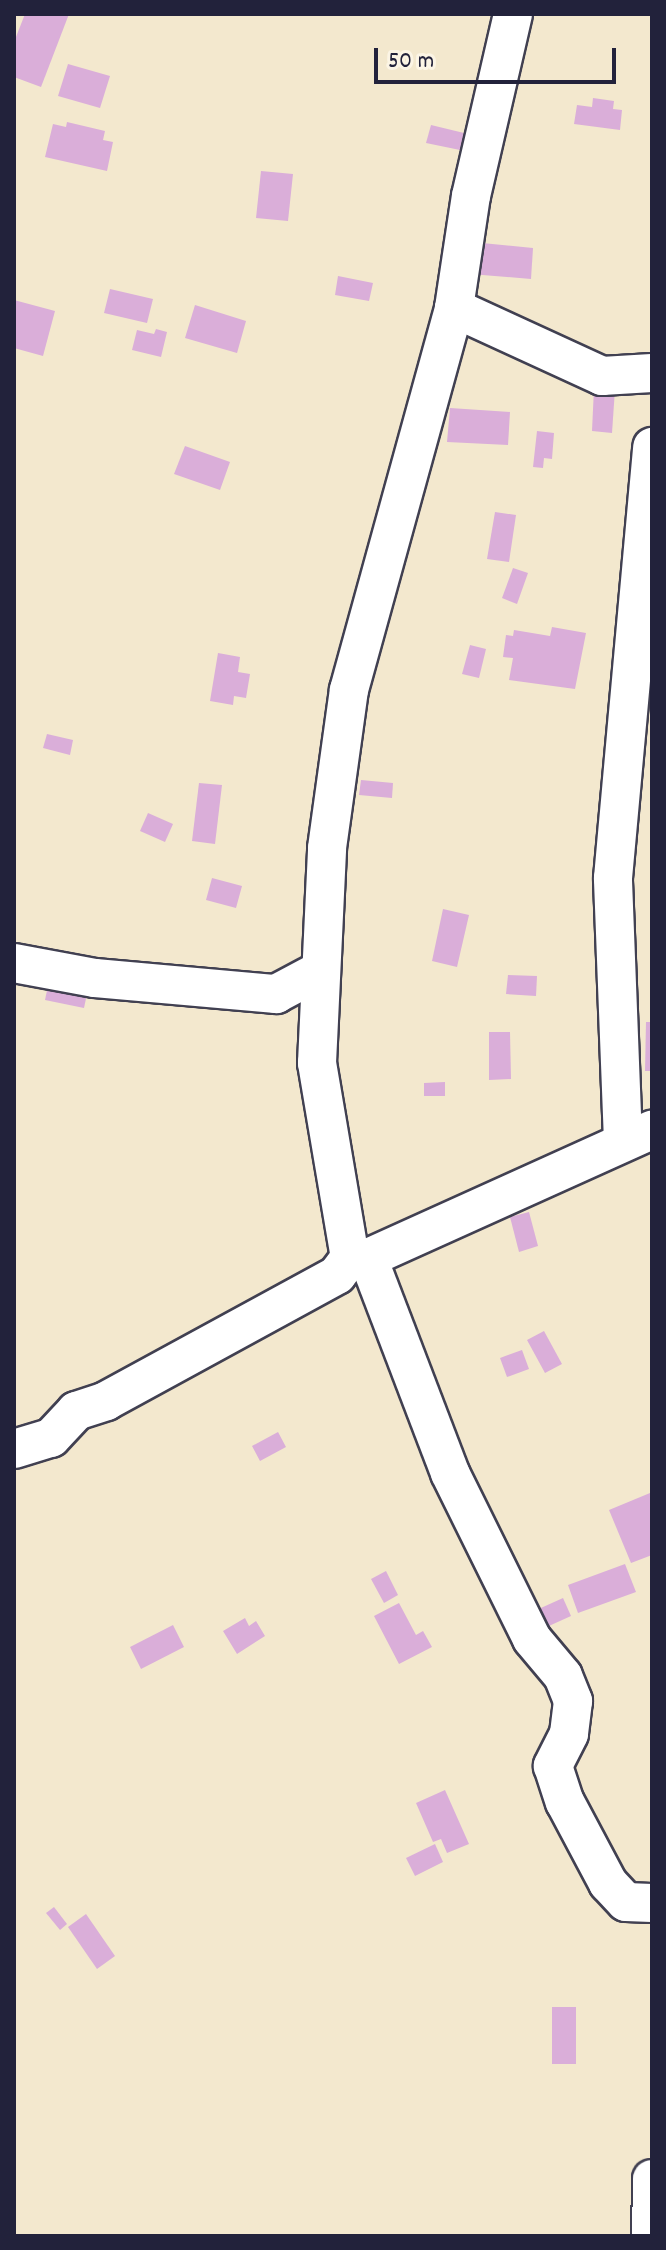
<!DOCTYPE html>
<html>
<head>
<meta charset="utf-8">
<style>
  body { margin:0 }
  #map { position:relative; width:666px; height:2250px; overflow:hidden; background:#f3e8ce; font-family:Dekko,sans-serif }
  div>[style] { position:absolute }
  .building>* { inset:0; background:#daaed9 }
  .roads { filter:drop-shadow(2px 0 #414051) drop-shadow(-2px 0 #414051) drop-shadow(0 2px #414051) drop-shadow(0 -2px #414051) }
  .minor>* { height:38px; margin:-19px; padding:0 19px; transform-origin:19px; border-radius:19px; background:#fff }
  span { translate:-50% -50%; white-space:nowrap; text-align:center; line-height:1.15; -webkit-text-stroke:6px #fcf5e5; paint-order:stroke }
  .frame { position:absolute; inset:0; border:16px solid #22223b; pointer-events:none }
  .scale { position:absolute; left:374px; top:48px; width:242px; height:36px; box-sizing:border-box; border:4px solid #22223b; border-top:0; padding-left:10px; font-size:24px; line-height:28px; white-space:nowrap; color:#22223b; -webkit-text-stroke:6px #fcf5e5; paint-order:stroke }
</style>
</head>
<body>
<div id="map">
  <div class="building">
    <i style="clip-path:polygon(25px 14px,69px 14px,41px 87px,14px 77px,14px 42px)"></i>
    <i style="clip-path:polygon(68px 64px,110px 76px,100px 108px,58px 96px)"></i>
    <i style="clip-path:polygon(593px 98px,614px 101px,613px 109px,622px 110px,620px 130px,574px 124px,577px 105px,592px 107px)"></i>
    <i style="clip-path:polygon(67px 122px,105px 131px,103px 140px,113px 142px,107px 171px,45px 157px,53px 124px,66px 127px)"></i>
    <i style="clip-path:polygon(431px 125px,464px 133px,460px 150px,426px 143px)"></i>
    <i style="clip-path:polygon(261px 171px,293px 174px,288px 221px,256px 218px)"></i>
    <i style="clip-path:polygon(472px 242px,533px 248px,531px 279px,470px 274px)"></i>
    <i style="clip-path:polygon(338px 276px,373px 283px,369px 301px,335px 295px)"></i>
    <i style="clip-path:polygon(110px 289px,153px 299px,147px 323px,104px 313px)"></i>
    <i style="clip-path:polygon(14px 300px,55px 311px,43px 356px,14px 348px)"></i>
    <i style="clip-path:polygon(195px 305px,246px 321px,237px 353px,185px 338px)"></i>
    <i style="clip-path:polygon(156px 329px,167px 332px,161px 357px,132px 350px,137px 330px,154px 334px)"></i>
    <i style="clip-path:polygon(594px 388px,615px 389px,612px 433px,592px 431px)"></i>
    <i style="clip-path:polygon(450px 408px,510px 412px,508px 445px,447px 442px)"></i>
    <i style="clip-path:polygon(537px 431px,554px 433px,552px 459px,544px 458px,543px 468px,533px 467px)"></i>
    <i style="clip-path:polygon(185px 446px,230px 462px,220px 490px,174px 474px)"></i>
    <i style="clip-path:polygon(495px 512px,516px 515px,509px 562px,487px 559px)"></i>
    <i style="clip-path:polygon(513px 568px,528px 573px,517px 604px,502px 598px)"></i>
    <i style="clip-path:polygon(552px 627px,586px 633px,575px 689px,509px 680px,513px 658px,503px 657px,506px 635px,513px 636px,514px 630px,550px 636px)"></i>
    <i style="clip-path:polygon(470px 645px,486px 649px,479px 678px,462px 674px)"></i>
    <i style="clip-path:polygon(218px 653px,240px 657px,238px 672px,250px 674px,246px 698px,234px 696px,233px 705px,210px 701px)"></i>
    <i style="clip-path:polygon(47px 734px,73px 740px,70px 755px,43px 748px)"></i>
    <i style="clip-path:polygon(361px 780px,393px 783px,392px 798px,359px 795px)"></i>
    <i style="clip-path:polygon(199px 783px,222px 785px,215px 844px,192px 841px)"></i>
    <i style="clip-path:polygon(148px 813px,173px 824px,165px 842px,140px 831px)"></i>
    <i style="clip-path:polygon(212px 878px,242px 886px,236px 908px,206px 900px)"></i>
    <i style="clip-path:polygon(443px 909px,469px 915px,457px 967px,432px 961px)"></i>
    <i style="clip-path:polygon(508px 975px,537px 976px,536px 996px,506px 994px)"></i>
    <i style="clip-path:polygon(49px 981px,88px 989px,84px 1008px,45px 1000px)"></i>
    <i style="clip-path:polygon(646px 1022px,652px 1022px,652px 1071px,645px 1071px)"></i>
    <i style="clip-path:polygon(489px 1032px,510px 1032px,511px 1079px,489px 1080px)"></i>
    <i style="clip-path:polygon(445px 1082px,445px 1096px,424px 1096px,424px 1083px)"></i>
    <i style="clip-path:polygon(529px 1212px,538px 1246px,519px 1252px,510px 1217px)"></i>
    <i style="clip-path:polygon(544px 1331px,562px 1364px,545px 1373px,527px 1340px)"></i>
    <i style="clip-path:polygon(522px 1350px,529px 1369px,507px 1377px,500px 1358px)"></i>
    <i style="clip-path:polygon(278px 1432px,286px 1447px,260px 1461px,252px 1446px)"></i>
    <i style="clip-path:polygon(650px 1493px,652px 1555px,631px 1563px,609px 1510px)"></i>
    <i style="clip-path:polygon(625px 1564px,636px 1592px,578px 1613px,568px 1585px)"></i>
    <i style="clip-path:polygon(386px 1571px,398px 1595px,384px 1603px,371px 1579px)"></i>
    <i style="clip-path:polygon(563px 1598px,571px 1616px,540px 1630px,532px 1612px)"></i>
    <i style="clip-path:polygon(399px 1603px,416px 1635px,423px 1631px,432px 1647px,399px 1664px,374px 1616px)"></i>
    <i style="clip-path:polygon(245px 1618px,249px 1626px,256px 1621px,265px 1636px,237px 1654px,223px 1631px)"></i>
    <i style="clip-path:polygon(173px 1625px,184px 1647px,141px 1669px,130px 1647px)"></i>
    <i style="clip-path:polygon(445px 1790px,469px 1844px,447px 1853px,441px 1839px,433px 1842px,416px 1803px)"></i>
    <i style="clip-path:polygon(435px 1844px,443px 1862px,415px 1876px,406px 1858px)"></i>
    <i style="clip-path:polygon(54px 1907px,67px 1924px,60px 1930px,46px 1913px)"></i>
    <i style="clip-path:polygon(86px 1914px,115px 1956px,97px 1969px,68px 1927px)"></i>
    <i style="clip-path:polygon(552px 2007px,576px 2007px,576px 2064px,552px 2064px)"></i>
  </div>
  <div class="roads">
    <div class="minor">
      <i style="left:454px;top:308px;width:163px;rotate:24.7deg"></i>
      <i style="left:602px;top:376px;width:50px;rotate:-3.4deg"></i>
      <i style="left:14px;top:963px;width:82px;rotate:10.5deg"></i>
      <i style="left:95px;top:978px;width:182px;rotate:5.1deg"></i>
      <i style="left:276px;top:994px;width:49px;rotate:-28.1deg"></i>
      <i style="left:623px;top:1141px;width:263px;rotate:-92.2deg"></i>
      <i style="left:613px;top:878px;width:433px;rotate:-84.8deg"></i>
      <i style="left:350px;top:1258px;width:18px"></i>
      <i style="left:368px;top:1258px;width:312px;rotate:-24.3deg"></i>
      <i style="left:368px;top:1258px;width:230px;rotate:69.1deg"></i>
      <i style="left:450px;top:1473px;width:185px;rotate:63.7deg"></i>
      <i style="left:532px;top:1639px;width:48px;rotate:50deg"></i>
      <i style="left:563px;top:1676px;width:27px;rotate:68deg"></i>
      <i style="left:573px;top:1701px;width:33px;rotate:97deg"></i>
      <i style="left:569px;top:1734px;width:36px;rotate:117deg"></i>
      <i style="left:553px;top:1766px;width:38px;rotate:72deg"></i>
      <i style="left:565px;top:1802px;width:92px;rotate:62deg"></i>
      <i style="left:608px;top:1883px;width:26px;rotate:47deg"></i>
      <i style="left:626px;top:1902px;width:26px;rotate:2deg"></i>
      <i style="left:14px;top:1449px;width:39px;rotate:-17deg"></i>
      <i style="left:51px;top:1438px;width:37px;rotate:-47deg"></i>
      <i style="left:76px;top:1411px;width:32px;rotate:-18deg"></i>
      <i style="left:106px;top:1401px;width:263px;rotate:-28.6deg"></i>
      <i style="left:337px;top:1275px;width:21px;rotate:-53deg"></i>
      <i style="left:350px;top:1258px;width:198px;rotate:-99.6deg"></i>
      <i style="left:317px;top:1063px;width:215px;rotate:-87.3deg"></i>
      <i style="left:327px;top:848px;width:160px;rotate:-82.1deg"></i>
      <i style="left:349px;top:690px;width:396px;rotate:-74.6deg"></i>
      <i style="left:454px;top:308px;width:113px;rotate:-81.4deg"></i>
      <i style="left:471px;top:196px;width:187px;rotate:-77deg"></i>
      <i style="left:651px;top:2236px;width:57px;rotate:-89deg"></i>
    </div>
  </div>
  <div class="frame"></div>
  <div class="scale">50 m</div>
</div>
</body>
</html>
